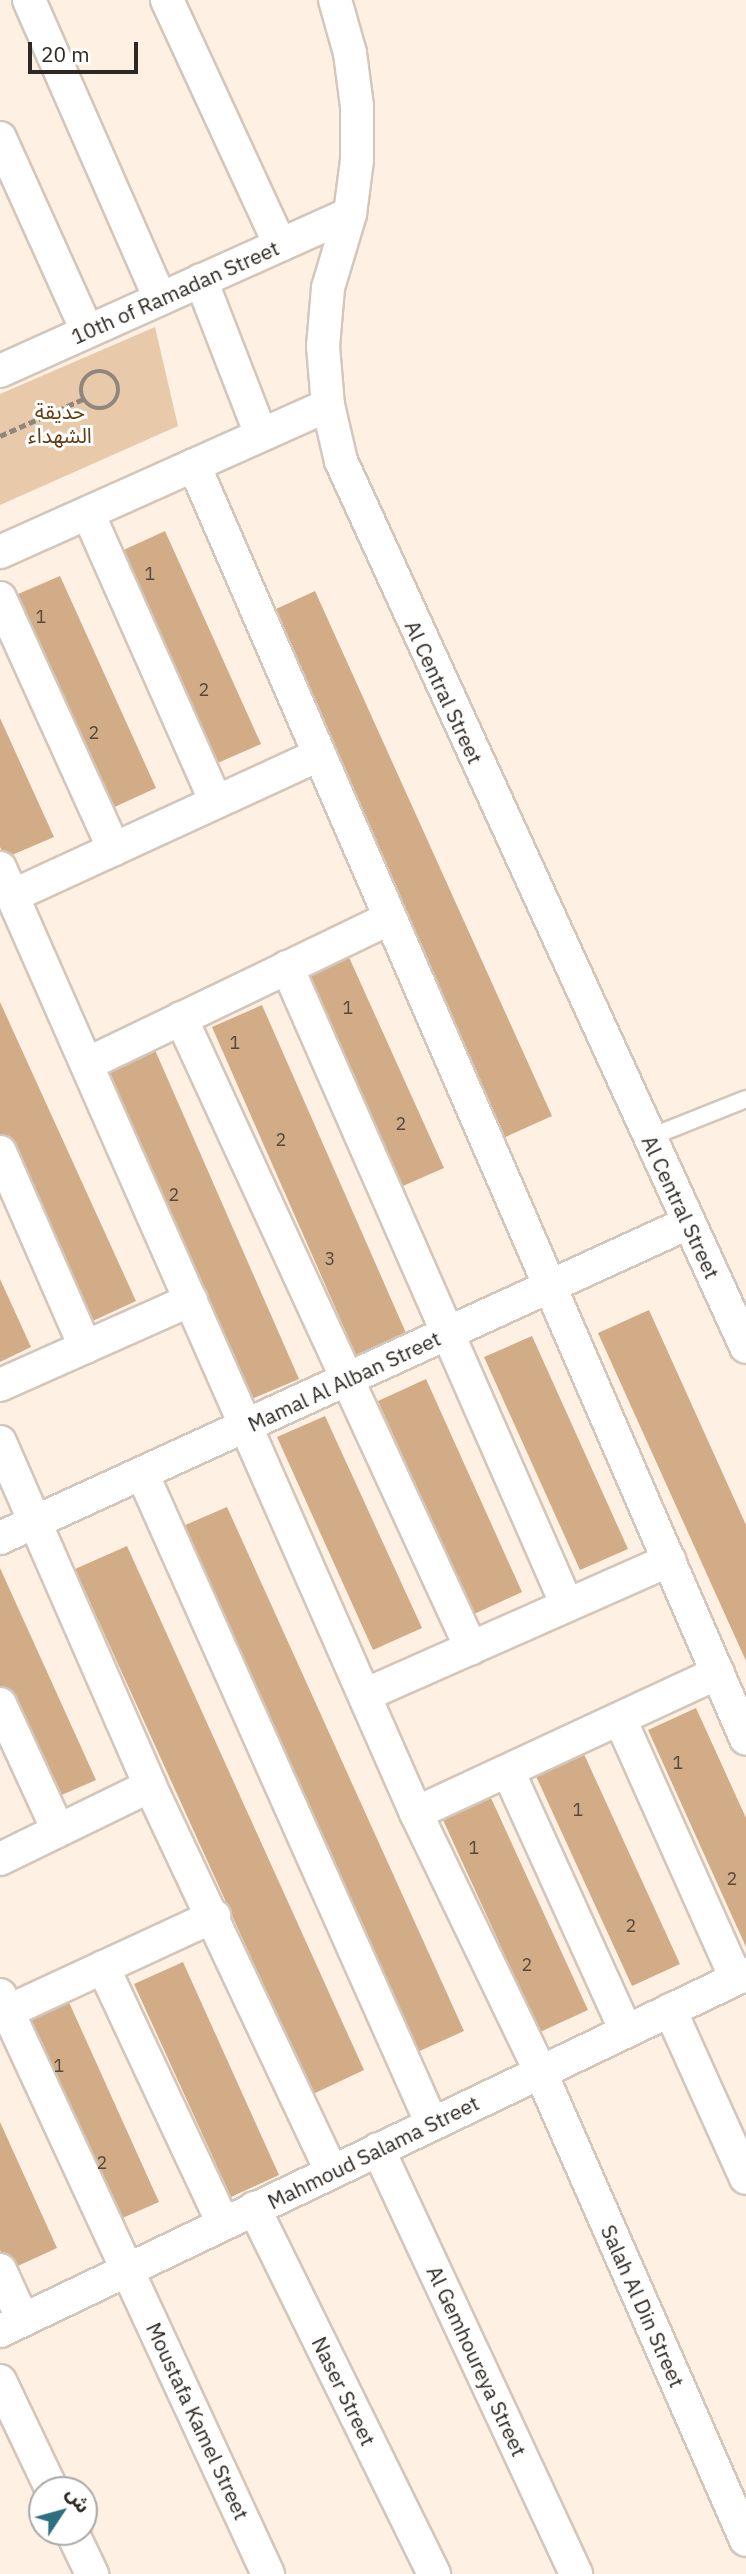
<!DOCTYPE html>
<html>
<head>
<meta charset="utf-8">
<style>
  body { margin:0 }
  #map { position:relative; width:746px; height:2574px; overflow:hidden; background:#fef0e3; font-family:"IBM Plex Sans","Noto Sans Arabic",sans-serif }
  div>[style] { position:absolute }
  .green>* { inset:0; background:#e8c9aa }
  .building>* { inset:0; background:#d1ac87 }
  .path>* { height:4.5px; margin-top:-2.25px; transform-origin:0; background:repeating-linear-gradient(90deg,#8f867d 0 7px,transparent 0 10.5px) }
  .path>.ring { margin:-2.25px; padding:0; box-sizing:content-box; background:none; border:4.5px solid #8f867d; border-radius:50% }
  .roads { filter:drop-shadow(2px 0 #d3c6ba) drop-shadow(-2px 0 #d3c6ba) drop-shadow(0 2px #d3c6ba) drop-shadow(0 -2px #d3c6ba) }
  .lane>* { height:16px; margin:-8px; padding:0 8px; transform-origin:8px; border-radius:8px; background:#fff }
  .street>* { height:32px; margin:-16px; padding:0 16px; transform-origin:16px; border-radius:16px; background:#fff }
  span { translate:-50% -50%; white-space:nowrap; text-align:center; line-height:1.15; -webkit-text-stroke:6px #fff; paint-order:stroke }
  .number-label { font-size:18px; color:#56493c }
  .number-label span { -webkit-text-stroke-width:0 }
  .street-label { font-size:21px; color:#2d2823 }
  .park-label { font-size:21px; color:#643f13 }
  .north { position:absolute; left:28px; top:2476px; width:70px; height:70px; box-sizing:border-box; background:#fff; border:2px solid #aba9a7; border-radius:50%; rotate:54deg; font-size:19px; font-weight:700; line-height:28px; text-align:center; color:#2d2823 }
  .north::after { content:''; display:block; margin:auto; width:24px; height:32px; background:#2e7082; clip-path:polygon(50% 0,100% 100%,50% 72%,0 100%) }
  .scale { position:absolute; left:28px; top:42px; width:110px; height:32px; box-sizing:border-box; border:4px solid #2d2823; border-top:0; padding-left:9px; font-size:21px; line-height:24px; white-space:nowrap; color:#2d2823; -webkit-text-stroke:5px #fff; paint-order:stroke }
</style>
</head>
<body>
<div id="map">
  <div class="green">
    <i style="clip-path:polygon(155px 327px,178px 426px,0 505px,0 394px)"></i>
  </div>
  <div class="building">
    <i style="clip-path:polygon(165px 531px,261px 744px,213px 765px,117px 553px)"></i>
    <i style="clip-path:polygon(60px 576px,156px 788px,108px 810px,11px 597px)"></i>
    <i style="clip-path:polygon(315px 591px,552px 1116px,501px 1139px,263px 615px)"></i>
    <i style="clip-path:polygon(0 718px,54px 837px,5px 858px,0 847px)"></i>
    <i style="clip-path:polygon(348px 955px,444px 1168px,396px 1189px,299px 976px)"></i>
    <i style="clip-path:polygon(0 1002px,136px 1301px,84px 1325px,0 1138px)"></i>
    <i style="clip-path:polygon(262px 1005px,406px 1333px,356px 1355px,212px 1027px)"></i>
    <i style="clip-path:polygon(155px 1050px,299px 1379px,249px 1400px,105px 1072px)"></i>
    <i style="clip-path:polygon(0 1279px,31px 1347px,0 1362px)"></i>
    <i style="clip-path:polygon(649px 1310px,746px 1525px,746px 1661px,598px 1333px)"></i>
    <i style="clip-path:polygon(532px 1336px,628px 1549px,580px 1570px,484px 1357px)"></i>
    <i style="clip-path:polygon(426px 1379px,522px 1592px,474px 1614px,378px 1401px)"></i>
    <i style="clip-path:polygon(325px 1416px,422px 1628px,373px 1650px,277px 1437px)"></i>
    <i style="clip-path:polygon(227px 1507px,464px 2031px,413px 2054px,176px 1529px)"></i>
    <i style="clip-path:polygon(127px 1546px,364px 2070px,313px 2094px,75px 1569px)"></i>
    <i style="clip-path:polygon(0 1568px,96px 1780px,48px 1801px,0 1696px)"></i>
    <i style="clip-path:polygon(696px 1708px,746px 1818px,746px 1947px,648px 1730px)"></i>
    <i style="clip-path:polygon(583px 1752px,680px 1964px,632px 1986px,535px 1774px)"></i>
    <i style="clip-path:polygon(491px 1798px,588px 2010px,540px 2032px,443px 1820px)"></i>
    <i style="clip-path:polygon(183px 1962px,279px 2175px,231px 2197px,134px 1984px)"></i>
    <i style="clip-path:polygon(63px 1989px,159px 2202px,111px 2223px,15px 2010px)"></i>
    <i style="clip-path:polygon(0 2122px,57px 2248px,9px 2270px,0 2250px)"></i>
  </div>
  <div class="path">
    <i class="ring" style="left:81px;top:371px;width:33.5px;height:33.5px"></i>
    <i style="left:0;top:436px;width:91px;rotate:-24deg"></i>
  </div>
  <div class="roads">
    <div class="lane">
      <i style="left:648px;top:1138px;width:105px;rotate:-21.7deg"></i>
    </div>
    <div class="street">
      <i style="left:29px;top:0;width:326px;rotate:66.3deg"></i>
      <i style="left:167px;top:0;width:270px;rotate:65.2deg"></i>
      <i style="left:335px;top:0;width:55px;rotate:74.2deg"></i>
      <i style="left:350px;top:53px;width:53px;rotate:82.5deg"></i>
      <i style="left:357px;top:106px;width:54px;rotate:90deg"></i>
      <i style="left:357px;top:160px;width:54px;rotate:97.4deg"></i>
      <i style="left:350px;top:214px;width:77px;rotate:106.6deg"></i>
      <i style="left:328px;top:288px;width:58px;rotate:94.9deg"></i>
      <i style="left:323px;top:346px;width:59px;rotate:85.2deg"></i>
      <i style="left:328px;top:405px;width:57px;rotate:76.9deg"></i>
      <i style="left:341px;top:461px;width:974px;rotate:65.43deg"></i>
      <i style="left:0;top:138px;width:212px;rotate:65.7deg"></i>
      <i style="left:201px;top:280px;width:166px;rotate:68.8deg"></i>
      <i style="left:0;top:371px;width:384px;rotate:-24.2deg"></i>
      <i style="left:194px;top:465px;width:1388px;rotate:66.57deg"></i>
      <i style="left:88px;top:513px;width:316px;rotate:66.1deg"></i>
      <i style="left:0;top:552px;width:359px;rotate:-24.1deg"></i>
      <i style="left:0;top:598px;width:276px;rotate:65.6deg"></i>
      <i style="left:0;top:868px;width:1033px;rotate:66.24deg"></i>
      <i style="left:416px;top:1813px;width:286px;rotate:64.3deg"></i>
      <i style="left:540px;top:2071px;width:512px;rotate:66.29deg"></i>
      <i style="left:12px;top:896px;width:338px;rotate:-24.7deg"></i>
      <i style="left:287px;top:967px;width:697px;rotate:66.3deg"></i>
      <i style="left:181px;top:1018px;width:694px;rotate:65.28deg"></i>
      <i style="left:87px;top:1064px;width:336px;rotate:-25.7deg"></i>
      <i style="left:0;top:1152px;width:213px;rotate:66.4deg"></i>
      <i style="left:0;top:1385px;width:209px;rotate:-24deg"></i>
      <i style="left:0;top:1442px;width:375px;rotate:66.4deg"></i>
      <i style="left:150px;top:1786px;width:425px;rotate:64.8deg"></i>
      <i style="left:142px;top:1473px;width:713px;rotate:65.99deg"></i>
      <i style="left:0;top:1538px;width:757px;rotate:-24.6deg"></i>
      <i style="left:365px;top:1695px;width:333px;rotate:-23.9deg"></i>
      <i style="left:0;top:1704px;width:139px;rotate:65.3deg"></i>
      <i style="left:620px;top:1719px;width:284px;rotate:65.9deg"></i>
      <i style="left:508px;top:1771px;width:286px;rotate:65.6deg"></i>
      <i style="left:416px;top:1813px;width:333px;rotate:-24.9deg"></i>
      <i style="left:0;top:1859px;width:167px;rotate:-26deg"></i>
      <i style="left:103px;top:1967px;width:283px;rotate:64.9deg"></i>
      <i style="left:0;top:1995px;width:638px;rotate:65.16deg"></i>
      <i style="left:670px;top:2010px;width:184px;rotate:65.7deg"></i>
      <i style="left:0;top:2015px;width:236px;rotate:-24.8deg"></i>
      <i style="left:378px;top:2149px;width:469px;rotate:65deg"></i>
      <i style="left:254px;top:2208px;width:408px;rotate:63.8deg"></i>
      <i style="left:0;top:2270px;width:53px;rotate:65.4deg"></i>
      <i style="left:0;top:2331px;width:827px;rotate:-25.57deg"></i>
      <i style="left:0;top:2381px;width:121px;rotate:64.5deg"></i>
      <i style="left:72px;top:2532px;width:47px;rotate:64.5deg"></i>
    </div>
  </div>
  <div class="number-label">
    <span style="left:150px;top:574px">1</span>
    <span style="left:41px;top:617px">1</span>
    <span style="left:204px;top:690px">2</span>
    <span style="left:94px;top:733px">2</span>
    <span style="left:348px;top:1008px">1</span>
    <span style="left:235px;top:1043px">1</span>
    <span style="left:401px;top:1124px">2</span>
    <span style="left:281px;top:1140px">2</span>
    <span style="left:174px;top:1195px">2</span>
    <span style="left:330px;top:1259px">3</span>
    <span style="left:678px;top:1763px">1</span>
    <span style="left:578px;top:1810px">1</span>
    <span style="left:474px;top:1848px">1</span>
    <span style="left:732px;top:1879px">2</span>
    <span style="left:631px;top:1926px">2</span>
    <span style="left:527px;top:1965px">2</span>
    <span style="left:59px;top:2066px">1</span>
    <span style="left:102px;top:2163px">2</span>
  </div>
  <div class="street-label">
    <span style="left:175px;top:292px;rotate:-24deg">10th of Ramadan Street</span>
    <span style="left:444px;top:692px;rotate:65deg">Al Central Street</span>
    <span style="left:681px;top:1207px;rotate:65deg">Al Central Street</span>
    <span style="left:344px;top:1381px;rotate:-25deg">Mamal Al Alban Street</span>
    <span style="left:373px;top:2152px;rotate:-26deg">Mahmoud Salama Street</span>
    <span style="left:643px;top:2306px;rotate:66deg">Salah Al Din Street</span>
    <span style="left:477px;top:2361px;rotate:65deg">Al Gemhoureya Street</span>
    <span style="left:344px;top:2391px;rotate:64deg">Naser Street</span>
    <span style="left:198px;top:2421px;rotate:65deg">Moustafa Kamel Street</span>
  </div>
  <div class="park-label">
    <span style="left:60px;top:423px">حديقة<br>الشهداء</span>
  </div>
  <div class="north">ش</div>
  <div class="scale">20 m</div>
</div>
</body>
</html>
